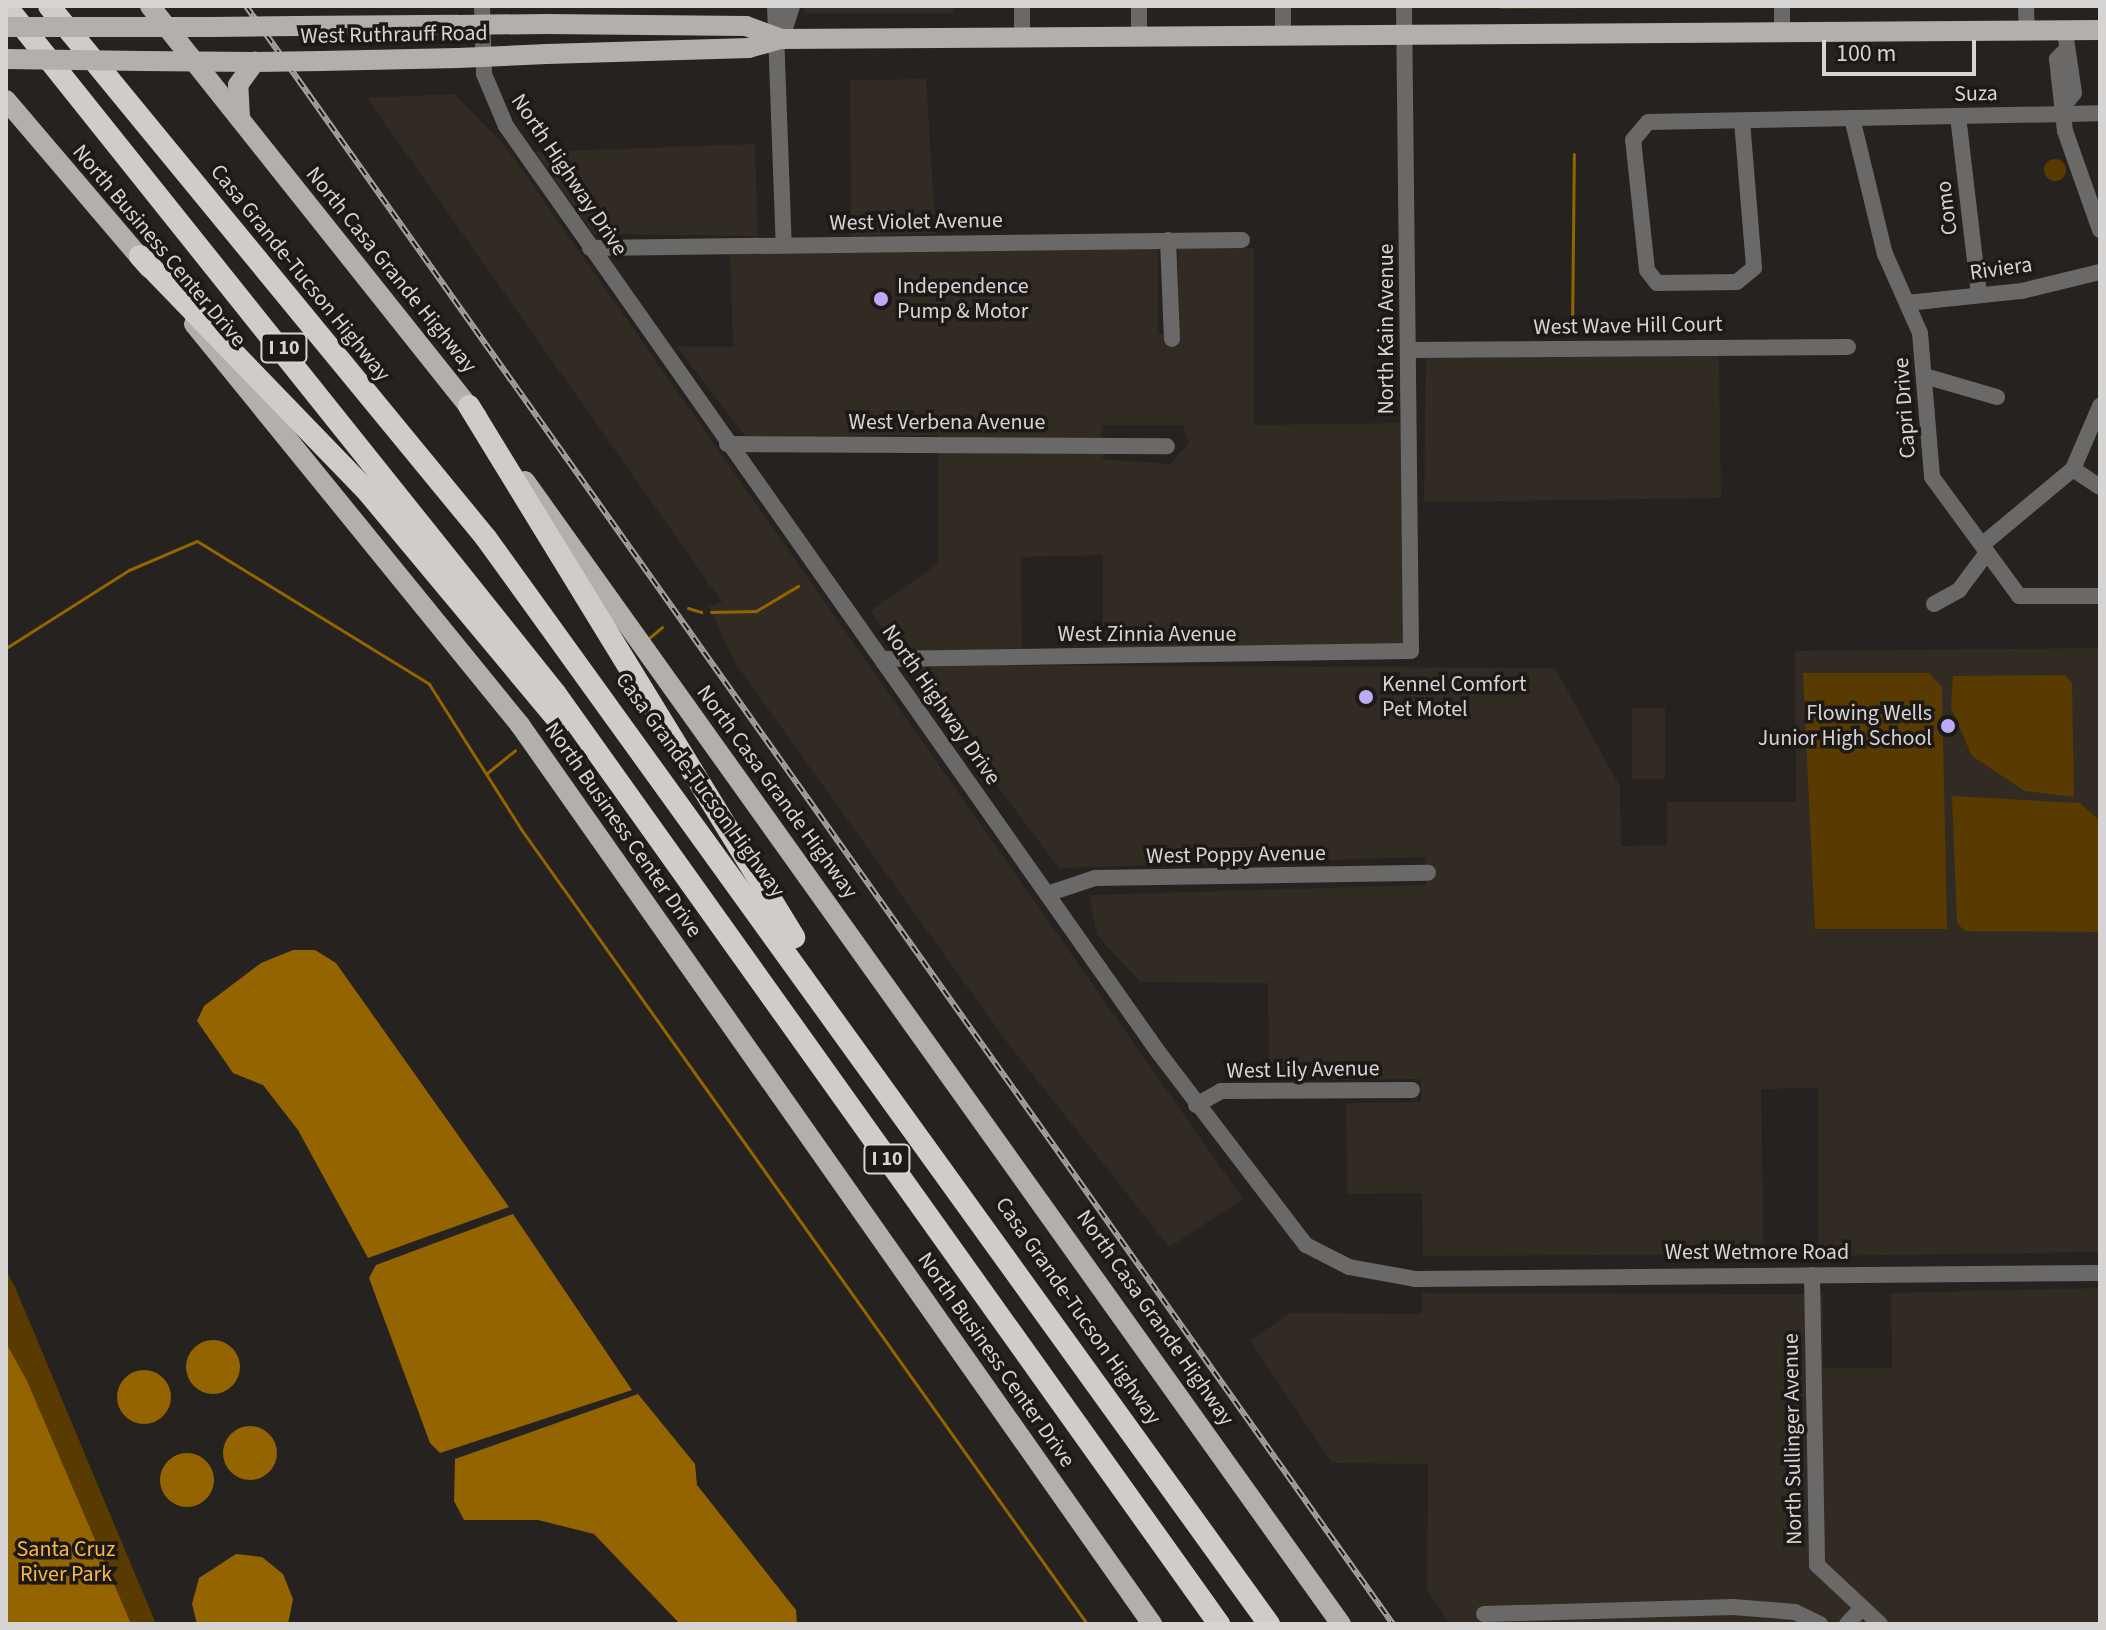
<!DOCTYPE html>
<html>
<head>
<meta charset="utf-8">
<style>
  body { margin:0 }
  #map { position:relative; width:2106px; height:1630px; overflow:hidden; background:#25221f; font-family:"Source Sans 3",sans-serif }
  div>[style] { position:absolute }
  .built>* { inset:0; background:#322b23 }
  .green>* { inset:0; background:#593b02 }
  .round { border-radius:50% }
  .water>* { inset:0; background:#946400 }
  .stream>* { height:3px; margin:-1.5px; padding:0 1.5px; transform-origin:1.5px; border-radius:1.5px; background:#946400 }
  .minor>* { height:16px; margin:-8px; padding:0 8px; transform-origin:8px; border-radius:8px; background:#6b6967 }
  .major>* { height:20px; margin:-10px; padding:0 10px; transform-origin:10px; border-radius:10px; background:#b3b0ac }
  .highway>* { height:22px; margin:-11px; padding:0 11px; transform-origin:11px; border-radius:11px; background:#d0ccc7 }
  .rail>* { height:6px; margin-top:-3px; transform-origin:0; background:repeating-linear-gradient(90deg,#1c1916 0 9px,#a5a3a1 0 18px); box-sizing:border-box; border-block:2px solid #a5a3a1 }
  .major-bridge>* { height:20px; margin:-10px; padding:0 10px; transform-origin:10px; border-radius:10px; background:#b3b0ac }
  .dots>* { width:22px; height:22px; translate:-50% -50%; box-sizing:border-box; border:4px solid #1c1916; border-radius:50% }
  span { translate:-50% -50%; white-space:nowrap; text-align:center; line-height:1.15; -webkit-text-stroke:7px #1c1916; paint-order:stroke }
  .shield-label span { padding:2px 6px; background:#1c1916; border:2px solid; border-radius:6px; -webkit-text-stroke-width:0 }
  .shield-label { font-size:20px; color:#d7d5d3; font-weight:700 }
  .street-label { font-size:22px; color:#d7d5d3 }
  .poi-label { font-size:22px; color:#d7d5d3 }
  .left { translate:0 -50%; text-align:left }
  .right { translate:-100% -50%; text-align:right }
  .park-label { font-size:22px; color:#f9b649 }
  .frame { position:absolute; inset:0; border:8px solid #d7d5d3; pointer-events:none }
  .scale { position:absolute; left:1822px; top:40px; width:154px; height:36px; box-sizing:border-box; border:4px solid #d7d5d3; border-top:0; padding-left:10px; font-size:24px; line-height:28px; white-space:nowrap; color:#d7d5d3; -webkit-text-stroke:6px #1c1916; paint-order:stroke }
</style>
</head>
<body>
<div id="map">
  <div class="built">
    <i style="clip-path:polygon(804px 6px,953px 6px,954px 13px,804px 13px)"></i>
    <i style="clip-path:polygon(926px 79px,936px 234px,851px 236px,850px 80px)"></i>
    <i style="clip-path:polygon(454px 94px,506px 147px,1243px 1199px,1169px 1247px,1007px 1042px,735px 663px,709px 606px,722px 602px,367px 98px)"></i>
    <i style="clip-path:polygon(755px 144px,758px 236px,594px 234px,535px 152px)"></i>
    <i style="clip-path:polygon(evenodd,1178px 247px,1254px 248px,1254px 425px,1403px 423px,1405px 644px,1103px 650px,1103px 555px,1021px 557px,1022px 650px,900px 651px,870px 611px,938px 564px,938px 435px,745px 436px,677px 347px,733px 347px,730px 254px,1158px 248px,1158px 334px,1179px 333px,1178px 247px,1102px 425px,1183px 425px,1189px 443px,1170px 464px,1103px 459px,1102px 425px)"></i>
    <i style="clip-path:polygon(1719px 356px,1721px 498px,1424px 502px,1426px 358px)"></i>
    <i style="clip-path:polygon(2100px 648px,2100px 1252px,1818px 1256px,1818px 1088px,1761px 1089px,1764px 1254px,1423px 1256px,1422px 1193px,1347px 1194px,1346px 1103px,1421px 1102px,1421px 1079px,1269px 1080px,1268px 983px,1140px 982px,1097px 935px,1089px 895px,1426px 885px,1426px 857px,1059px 868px,906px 665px,1555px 668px,1620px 787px,1621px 846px,1667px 845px,1667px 802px,1796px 802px,1795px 651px)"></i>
    <i style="clip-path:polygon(1632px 708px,1665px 708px,1665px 779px,1632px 779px)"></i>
    <i style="clip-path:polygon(2100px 1288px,2100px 1624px,1450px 1624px,1427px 1590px,1428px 1464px,1332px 1463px,1250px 1341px,1290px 1313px,1422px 1314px,1422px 1293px,1823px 1294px,1823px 1368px,1892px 1368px,1891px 1293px)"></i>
  </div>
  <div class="green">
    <i style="clip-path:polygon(1500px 6px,1601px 6px,1602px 8px,1500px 9px)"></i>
    <i class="round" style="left:2044px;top:159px;width:22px;height:22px"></i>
    <i style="clip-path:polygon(1803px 673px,1929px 673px,1942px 687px,1947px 929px,1815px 929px)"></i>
    <i style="clip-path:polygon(2065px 675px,2072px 683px,2074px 797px,2025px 791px,1972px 756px,1951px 708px,1953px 676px)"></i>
    <i style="clip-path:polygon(1952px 796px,2080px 803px,2100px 821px,2100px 932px,1965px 931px,1957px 923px)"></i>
    <i style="clip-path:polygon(6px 1270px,15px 1287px,156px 1624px,6px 1624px)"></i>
  </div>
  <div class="water">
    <i style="clip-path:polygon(293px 950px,315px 950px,336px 963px,509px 1207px,368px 1258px,298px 1130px,263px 1085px,233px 1073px,197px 1021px,204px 1006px,261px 963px)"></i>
    <i style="clip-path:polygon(513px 1214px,632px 1390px,440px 1453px,430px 1443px,369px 1278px,376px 1265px)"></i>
    <i class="round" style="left:186px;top:1340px;width:54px;height:54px"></i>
    <i style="clip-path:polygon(6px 1343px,27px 1381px,131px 1624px,6px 1624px)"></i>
    <i class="round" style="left:117px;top:1370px;width:54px;height:54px"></i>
    <i style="clip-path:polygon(638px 1394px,695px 1464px,697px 1485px,796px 1610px,797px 1624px,680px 1624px,594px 1534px,538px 1520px,464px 1520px,454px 1501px,455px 1459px)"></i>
    <i class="round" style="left:223px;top:1426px;width:54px;height:54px"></i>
    <i class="round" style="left:160px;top:1453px;width:54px;height:54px"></i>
    <i style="clip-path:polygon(236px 1554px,262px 1557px,283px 1574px,293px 1599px,288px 1624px,197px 1624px,192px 1604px,199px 1578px)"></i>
  </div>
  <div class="stream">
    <i style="left:1572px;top:333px;width:179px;rotate:-89.4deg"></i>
    <i style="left:688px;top:608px;width:14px;rotate:17deg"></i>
    <i style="left:711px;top:612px;width:45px;rotate:-1.3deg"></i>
    <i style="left:756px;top:611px;width:49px;rotate:-30.8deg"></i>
    <i style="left:649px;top:638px;width:17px;rotate:-40deg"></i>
    <i style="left:6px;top:648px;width:146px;rotate:-32.4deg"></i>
    <i style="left:129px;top:570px;width:74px;rotate:-23.1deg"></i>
    <i style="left:197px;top:541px;width:273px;rotate:31.6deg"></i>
    <i style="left:429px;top:684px;width:175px;rotate:57.6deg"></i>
    <i style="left:523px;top:832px;width:972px;rotate:54.54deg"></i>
    <i style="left:487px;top:773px;width:36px;rotate:-39deg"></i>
  </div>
  <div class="minor">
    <i style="left:482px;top:6px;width:68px;rotate:88.3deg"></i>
    <i style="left:484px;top:74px;width:56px;rotate:67.1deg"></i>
    <i style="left:506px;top:126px;width:1134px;rotate:54.84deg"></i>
    <i style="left:1159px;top:1053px;width:242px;rotate:52.6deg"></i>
    <i style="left:1306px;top:1245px;width:48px;rotate:27.1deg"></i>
    <i style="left:1349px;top:1267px;width:67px;rotate:10.3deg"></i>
    <i style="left:1415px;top:1279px;width:685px;rotate:-0.5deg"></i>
    <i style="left:775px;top:6px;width:240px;rotate:87.9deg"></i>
    <i style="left:1022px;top:6px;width:31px;rotate:90deg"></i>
    <i style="left:1782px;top:6px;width:26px;rotate:90deg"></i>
    <i style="left:2026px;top:6px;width:25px;rotate:88deg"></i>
    <i style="left:783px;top:34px;width:29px;rotate:-72deg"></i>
    <i style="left:1283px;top:35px;width:29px;rotate:-90deg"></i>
    <i style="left:1139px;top:36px;width:30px;rotate:-90deg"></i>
    <i style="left:2066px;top:50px;width:13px;rotate:135deg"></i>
    <i style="left:2057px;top:59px;width:72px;rotate:83.7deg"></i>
    <i style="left:2065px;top:131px;width:105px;rotate:70.5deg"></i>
    <i style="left:2065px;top:104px;width:14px;rotate:-51deg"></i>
    <i style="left:2074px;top:93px;width:55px;rotate:-98.4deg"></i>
    <i style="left:1958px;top:116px;width:180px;rotate:83.3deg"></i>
    <i style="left:1852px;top:118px;width:140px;rotate:76.4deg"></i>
    <i style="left:1885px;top:254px;width:86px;rotate:66.1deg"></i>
    <i style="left:1920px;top:333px;width:144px;rotate:85.2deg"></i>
    <i style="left:1932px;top:477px;width:147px;rotate:53.8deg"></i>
    <i style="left:2019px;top:596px;width:81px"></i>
    <i style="left:1742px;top:121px;width:147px;rotate:85.3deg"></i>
    <i style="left:1754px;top:268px;width:22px;rotate:141deg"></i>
    <i style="left:1737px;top:282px;width:80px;rotate:179.3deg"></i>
    <i style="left:1657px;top:283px;width:16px;rotate:-128deg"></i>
    <i style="left:1647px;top:270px;width:131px;rotate:-96.1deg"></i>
    <i style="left:1633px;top:140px;width:23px;rotate:-50deg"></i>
    <i style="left:1648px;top:122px;width:452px;rotate:-1.1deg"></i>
    <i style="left:1168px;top:240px;width:99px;rotate:87.7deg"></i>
    <i style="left:590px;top:248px;width:652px;rotate:-0.7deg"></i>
    <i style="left:1907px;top:303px;width:116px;rotate:-6deg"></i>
    <i style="left:2022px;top:291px;width:80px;rotate:-13.7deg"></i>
    <i style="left:1409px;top:350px;width:439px;rotate:-0.4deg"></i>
    <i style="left:1928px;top:377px;width:72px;rotate:16.2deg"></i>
    <i style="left:727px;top:444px;width:440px;rotate:0.3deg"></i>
    <i style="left:2073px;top:469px;width:32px;rotate:34deg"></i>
    <i style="left:1983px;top:544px;width:117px;rotate:-39.8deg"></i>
    <i style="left:2073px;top:469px;width:69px;rotate:-66.8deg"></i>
    <i style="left:1934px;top:604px;width:29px;rotate:-29deg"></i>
    <i style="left:1959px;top:590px;width:45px;rotate:-53.1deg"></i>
    <i style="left:882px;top:659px;width:529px;rotate:-0.87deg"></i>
    <i style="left:1411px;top:651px;width:645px;rotate:-90.62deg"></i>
    <i style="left:1047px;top:894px;width:51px;rotate:-18.4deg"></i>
    <i style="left:1095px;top:878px;width:333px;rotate:-0.9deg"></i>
    <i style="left:1196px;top:1105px;width:29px;rotate:-29deg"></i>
    <i style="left:1221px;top:1091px;width:191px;rotate:-0.3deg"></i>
    <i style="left:1812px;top:1275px;width:290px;rotate:89deg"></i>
    <i style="left:1817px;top:1565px;width:86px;rotate:43.1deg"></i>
    <i style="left:1484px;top:1614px;width:249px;rotate:-1.6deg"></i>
    <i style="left:1733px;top:1607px;width:62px;rotate:4.6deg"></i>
    <i style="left:1795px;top:1612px;width:28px;rotate:26deg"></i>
    <i style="left:1847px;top:1624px;width:22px;rotate:-47deg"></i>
  </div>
  <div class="major">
    <i style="left:150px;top:6px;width:525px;rotate:51.49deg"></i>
    <i style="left:546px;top:24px;width:200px;rotate:0.6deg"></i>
    <i style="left:746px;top:26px;width:37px;rotate:20deg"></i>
    <i style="left:296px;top:26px;width:162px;rotate:-0.4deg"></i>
    <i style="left:114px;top:27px;width:95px"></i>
    <i style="left:547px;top:54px;width:202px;rotate:-1.7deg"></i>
    <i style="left:749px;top:48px;width:33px;rotate:-16deg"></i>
    <i style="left:781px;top:39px;width:1319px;rotate:-0.39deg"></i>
    <i style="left:142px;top:61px;width:113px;rotate:0.5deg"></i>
    <i style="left:321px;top:61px;width:137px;rotate:-1.3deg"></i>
    <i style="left:6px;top:100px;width:221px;rotate:49.6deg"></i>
    <i style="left:240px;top:118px;width:33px;rotate:-93deg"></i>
    <i style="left:238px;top:85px;width:29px;rotate:-54deg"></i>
    <i style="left:194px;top:324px;width:517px;rotate:50.89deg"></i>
    <i style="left:520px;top:725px;width:1099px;rotate:54.89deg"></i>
    <i style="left:525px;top:481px;width:1404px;rotate:54.48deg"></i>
  </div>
  <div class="highway">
    <i style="left:6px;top:6px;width:879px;rotate:51.37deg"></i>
    <i style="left:555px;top:693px;width:1144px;rotate:54.5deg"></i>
    <i style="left:49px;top:6px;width:688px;rotate:50.6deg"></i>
    <i style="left:486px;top:538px;width:1339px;rotate:54.21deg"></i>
    <i style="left:140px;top:256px;width:327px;rotate:46deg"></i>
    <i style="left:367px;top:491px;width:302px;rotate:50.2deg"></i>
    <i style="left:469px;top:406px;width:623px;rotate:58.53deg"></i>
  </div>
  <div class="rail">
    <i style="left:246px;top:6px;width:1983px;rotate:54.67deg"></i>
  </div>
  <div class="major-bridge">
    <i style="left:458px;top:25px;width:88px;rotate:-0.7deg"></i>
    <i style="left:6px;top:27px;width:108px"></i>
    <i style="left:209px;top:27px;width:87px;rotate:-0.7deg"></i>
    <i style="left:458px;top:58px;width:89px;rotate:-2.6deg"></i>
    <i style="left:6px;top:59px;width:136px;rotate:0.8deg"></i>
    <i style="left:255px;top:62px;width:66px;rotate:-0.9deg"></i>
  </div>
  <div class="dots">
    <i style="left:881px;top:299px;background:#bea9f5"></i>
    <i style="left:1366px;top:697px;background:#bea9f5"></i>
    <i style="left:1948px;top:726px;background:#bea9f5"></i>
  </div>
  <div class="shield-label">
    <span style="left:284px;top:348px">I 10</span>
    <span style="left:887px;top:1159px">I 10</span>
  </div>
  <div class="street-label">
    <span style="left:394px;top:35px;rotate:-1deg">West Ruthrauff Road</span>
    <span style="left:1976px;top:94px;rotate:-1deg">Suza</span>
    <span style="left:569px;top:175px;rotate:56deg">North Highway Drive</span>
    <span style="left:1947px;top:208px;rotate:-97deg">Como</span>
    <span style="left:916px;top:222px;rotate:-1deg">West Violet Avenue</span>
    <span style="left:159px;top:246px;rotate:50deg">North Business Center Drive</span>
    <span style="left:2001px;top:269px;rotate:-8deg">Riviera</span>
    <span style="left:391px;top:270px;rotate:51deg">North Casa Grande Highway</span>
    <span style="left:300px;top:273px;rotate:51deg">Casa Grande-Tucson Highway</span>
    <span style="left:1628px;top:326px;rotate:-1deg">West Wave Hill Court</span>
    <span style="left:1387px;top:329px;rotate:-90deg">North Kain Avenue</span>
    <span style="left:1905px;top:408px;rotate:-94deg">Capri Drive</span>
    <span style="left:947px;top:423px">West Verbena Avenue</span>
    <span style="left:1147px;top:635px">West Zinnia Avenue</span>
    <span style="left:941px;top:705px;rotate:55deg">North Highway Drive</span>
    <span style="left:700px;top:785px;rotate:54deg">Casa Grande-Tucson Highway</span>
    <span style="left:777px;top:792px;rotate:54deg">North Casa Grande Highway</span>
    <span style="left:623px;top:830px;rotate:55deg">North Business Center Drive</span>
    <span style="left:1236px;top:855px;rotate:-1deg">West Poppy Avenue</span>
    <span style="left:1303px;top:1070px;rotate:-1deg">West Lily Avenue</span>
    <span style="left:1757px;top:1253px">West Wetmore Road</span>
    <span style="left:1078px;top:1311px;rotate:55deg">Casa Grande-Tucson Highway</span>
    <span style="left:1155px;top:1318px;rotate:55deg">North Casa Grande Highway</span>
    <span style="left:996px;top:1360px;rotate:55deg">North Business Center Drive</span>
    <span style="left:1793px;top:1439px;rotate:-91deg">North Sullinger Avenue</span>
  </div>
  <div class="poi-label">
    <span class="left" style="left:897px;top:299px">Independence<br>Pump &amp; Motor</span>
    <span class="left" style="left:1382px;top:697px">Kennel Comfort<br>Pet Motel</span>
    <span class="right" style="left:1932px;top:726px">Flowing Wells<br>Junior High School</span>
  </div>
  <div class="park-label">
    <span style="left:66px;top:1562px">Santa Cruz<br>River Park</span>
  </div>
  <div class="frame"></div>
  <div class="scale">100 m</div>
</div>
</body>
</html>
